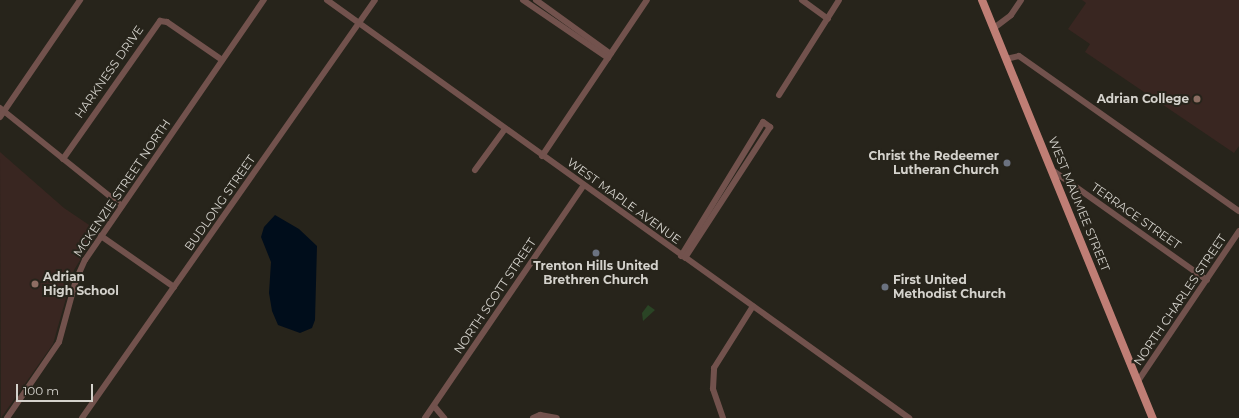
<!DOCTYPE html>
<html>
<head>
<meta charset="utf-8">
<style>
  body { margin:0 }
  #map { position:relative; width:1239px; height:418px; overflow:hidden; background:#27241b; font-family:Montserrat,sans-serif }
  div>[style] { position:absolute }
  .education>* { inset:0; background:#392621 }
  .green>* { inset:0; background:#2a4425 }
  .water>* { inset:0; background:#000d1b }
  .minor>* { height:6px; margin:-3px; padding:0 3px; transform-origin:3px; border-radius:3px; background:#72524d }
  .major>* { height:8px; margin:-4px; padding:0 4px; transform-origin:4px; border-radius:4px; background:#bf7e75 }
  .dots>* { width:11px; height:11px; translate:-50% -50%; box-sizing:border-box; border:2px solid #27241b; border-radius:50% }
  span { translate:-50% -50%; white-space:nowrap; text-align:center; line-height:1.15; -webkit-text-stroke:4px #27241b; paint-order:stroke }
  .street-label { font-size:12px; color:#d4d2cc }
  .poi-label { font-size:12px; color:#d4d2cc; font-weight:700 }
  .right { translate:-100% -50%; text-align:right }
  .left { translate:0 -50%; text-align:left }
  .scale { position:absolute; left:16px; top:384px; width:77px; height:18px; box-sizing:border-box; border:2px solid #d4d2cc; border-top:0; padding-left:5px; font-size:12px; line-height:14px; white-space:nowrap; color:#d4d2cc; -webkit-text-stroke:3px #27241b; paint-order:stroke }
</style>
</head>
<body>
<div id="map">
  <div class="education">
    <i style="clip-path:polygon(1082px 0,1239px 0,1239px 146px,1234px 153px,1085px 52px,1090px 44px,1068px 29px,1086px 3px)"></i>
    <i style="clip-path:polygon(0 152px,64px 208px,98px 231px,74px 270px,53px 344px,1px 418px)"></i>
  </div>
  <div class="green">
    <i style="clip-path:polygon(648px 305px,655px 310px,643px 321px,642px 313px)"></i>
  </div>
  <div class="water">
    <i style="clip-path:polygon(275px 215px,299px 229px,317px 246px,315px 320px,312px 328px,300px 333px,278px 325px,272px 311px,269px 293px,271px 262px,261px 237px,264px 227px)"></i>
  </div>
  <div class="minor">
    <i style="left:327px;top:0;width:717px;rotate:35.69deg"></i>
    <i style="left:523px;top:0;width:103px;rotate:34.3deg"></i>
    <i style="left:536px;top:0;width:92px;rotate:35.8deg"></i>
    <i style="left:802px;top:0;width:32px;rotate:36deg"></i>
    <i style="left:994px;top:28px;width:21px;rotate:-37deg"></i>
    <i style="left:1011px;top:15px;width:18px;rotate:-56deg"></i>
    <i style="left:1006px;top:59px;width:13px;rotate:-13deg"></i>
    <i style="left:1019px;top:56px;width:269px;rotate:35.2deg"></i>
    <i style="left:779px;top:95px;width:112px;rotate:-57.7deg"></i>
    <i style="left:0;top:108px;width:156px;rotate:38.8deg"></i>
    <i style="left:0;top:117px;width:142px;rotate:-55.6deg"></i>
    <i style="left:542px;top:156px;width:188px;rotate:-56.1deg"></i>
    <i style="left:63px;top:159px;width:169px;rotate:-54.9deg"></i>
    <i style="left:160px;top:21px;width:7px;rotate:8deg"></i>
    <i style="left:167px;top:22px;width:67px;rotate:34.6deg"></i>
    <i style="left:475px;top:170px;width:51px;rotate:-53.8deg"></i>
    <i style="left:1052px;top:170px;width:190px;rotate:35.4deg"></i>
    <i style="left:101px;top:236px;width:89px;rotate:34.9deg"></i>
    <i style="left:681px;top:256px;width:157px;rotate:-58.5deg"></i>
    <i style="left:763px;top:122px;width:9px;rotate:36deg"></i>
    <i style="left:770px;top:127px;width:156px;rotate:123deg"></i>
    <i style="left:1138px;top:381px;width:181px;rotate:-56deg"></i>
    <i style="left:434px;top:406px;width:16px;rotate:50deg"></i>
    <i style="left:7px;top:418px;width:92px;rotate:-55.6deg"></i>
    <i style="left:59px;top:342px;width:64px;rotate:-74.7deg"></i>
    <i style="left:76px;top:280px;width:22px;rotate:-66deg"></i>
    <i style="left:85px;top:260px;width:316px;rotate:-55.5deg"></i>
    <i style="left:82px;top:418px;width:510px;rotate:-54.97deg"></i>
    <i style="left:425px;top:418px;width:281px;rotate:-55.7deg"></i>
    <i style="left:533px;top:418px;width:8px;rotate:-23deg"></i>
    <i style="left:540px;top:415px;width:17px;rotate:10deg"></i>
    <i style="left:723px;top:418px;width:31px;rotate:-109deg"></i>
    <i style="left:713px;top:389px;width:21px;rotate:-87deg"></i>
    <i style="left:714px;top:368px;width:73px;rotate:-57.8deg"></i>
  </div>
  <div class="major">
    <i style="left:982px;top:0;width:452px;rotate:67.8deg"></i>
  </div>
  <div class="dots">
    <i style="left:1197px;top:99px;background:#8d6e63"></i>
    <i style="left:1007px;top:163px;background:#6b7280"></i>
    <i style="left:596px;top:253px;background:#6b7280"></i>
    <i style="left:35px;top:284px;background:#8d6e63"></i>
    <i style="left:885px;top:287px;background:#6b7280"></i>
  </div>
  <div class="street-label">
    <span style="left:109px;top:72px;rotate:-55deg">HARKNESS DRIVE</span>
    <span style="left:122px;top:188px;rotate:-56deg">MCKENZIE STREET NORTH</span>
    <span style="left:624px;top:201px;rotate:36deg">WEST MAPLE AVENUE</span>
    <span style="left:220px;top:203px;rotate:-55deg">BUDLONG STREET</span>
    <span style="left:1079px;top:204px;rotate:68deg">WEST MAUMEE STREET</span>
    <span style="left:1136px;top:216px;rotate:35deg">TERRACE STREET</span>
    <span style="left:495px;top:296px;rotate:-56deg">NORTH SCOTT STREET</span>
    <span style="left:1180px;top:300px;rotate:-56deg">NORTH CHARLES STREET</span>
  </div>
  <div class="poi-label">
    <span class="right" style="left:1189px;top:99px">Adrian College</span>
    <span class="right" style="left:999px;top:163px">Christ the Redeemer<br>Lutheran Church</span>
    <span style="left:596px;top:273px">Trenton Hills United<br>Brethren Church</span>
    <span class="left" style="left:43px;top:284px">Adrian<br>High School</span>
    <span class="left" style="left:893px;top:287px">First United<br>Methodist Church</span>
  </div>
  <div class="scale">100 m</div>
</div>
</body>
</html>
